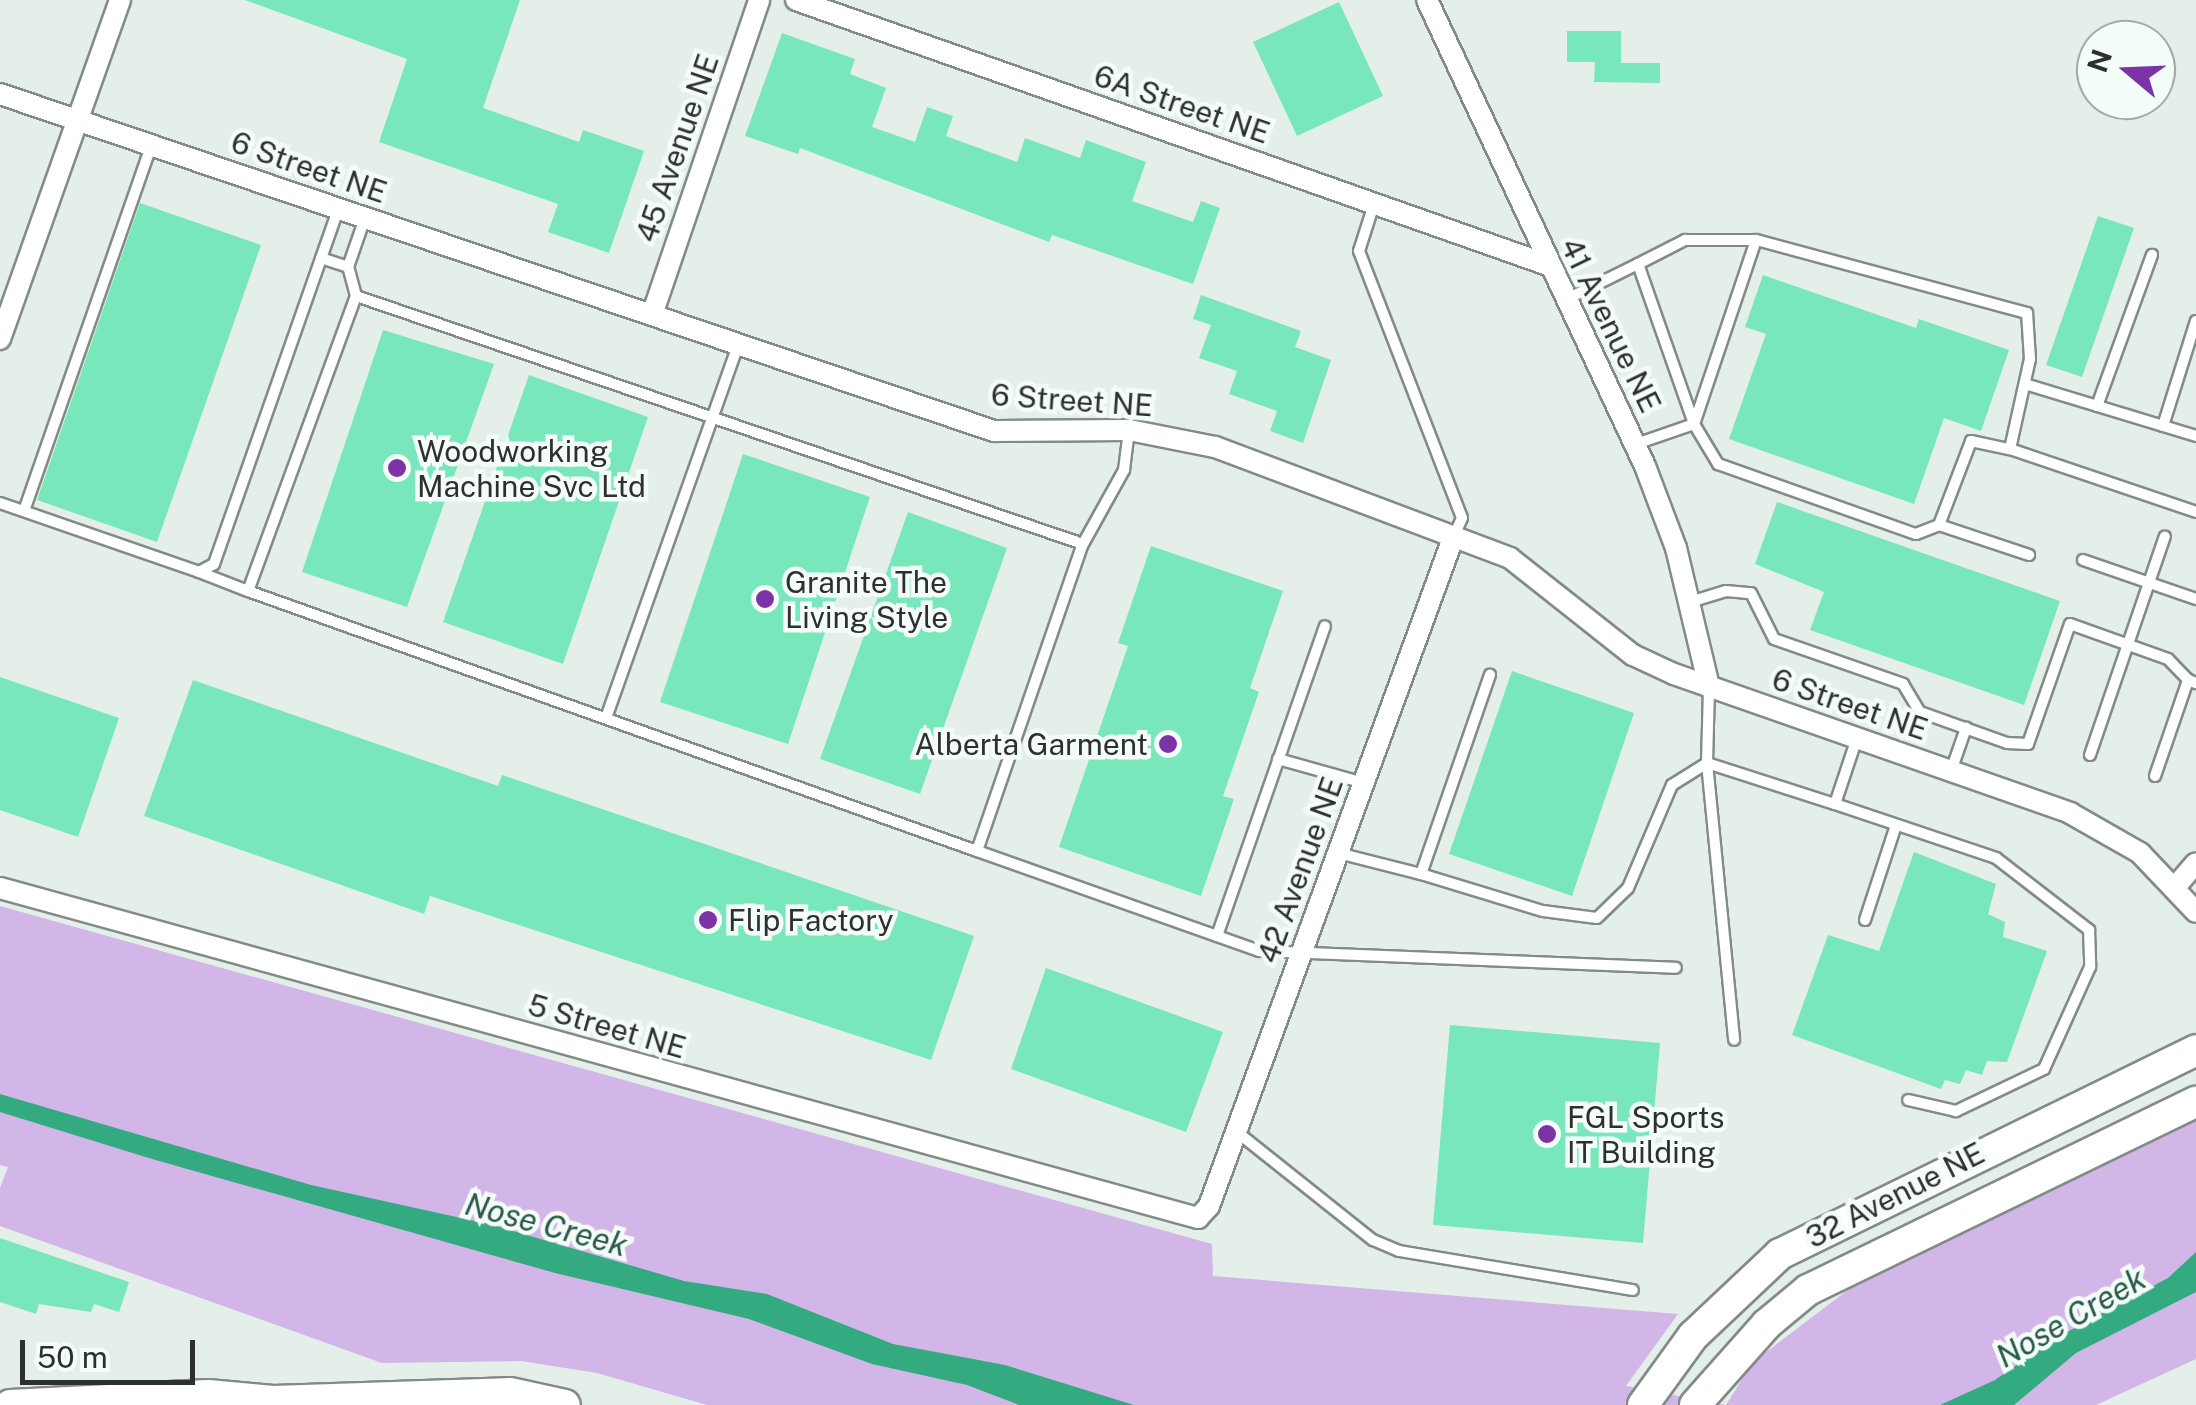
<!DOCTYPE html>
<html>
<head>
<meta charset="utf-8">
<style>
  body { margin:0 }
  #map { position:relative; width:2196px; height:1405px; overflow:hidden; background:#e5efea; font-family:"Public Sans",sans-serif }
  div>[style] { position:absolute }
  .green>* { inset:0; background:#d3b6e8 }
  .water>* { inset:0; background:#34aa81 }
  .building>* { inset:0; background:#78e7bc }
  .roads { filter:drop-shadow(2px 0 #838b87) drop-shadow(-2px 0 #838b87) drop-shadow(0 2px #838b87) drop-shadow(0 -2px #838b87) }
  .lane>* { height:10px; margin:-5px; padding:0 5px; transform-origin:5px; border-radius:5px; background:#fff }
  .street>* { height:20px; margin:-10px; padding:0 10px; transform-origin:10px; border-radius:10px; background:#fff }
  .secondary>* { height:30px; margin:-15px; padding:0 15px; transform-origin:15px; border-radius:15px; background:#fff }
  .dots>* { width:28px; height:28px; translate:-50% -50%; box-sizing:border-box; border:5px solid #f3fcf8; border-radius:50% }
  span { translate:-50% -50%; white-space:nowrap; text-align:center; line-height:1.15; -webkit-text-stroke:9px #f3fcf8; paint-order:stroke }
  .street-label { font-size:30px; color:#2d302e }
  .poi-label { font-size:30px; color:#2d302e }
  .left { translate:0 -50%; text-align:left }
  .right { translate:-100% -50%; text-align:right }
  .water-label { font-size:32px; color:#2a5947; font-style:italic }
  .north { position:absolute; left:2076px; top:20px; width:100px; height:100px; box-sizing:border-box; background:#f3fcf8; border:2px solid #a4aaa7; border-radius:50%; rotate:289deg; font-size:28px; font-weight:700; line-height:40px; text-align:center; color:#2d302e }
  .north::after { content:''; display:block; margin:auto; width:35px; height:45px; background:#7c33a5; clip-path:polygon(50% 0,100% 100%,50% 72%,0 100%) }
  .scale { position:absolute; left:20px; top:1340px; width:175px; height:45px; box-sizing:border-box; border:5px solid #2d302e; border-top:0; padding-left:12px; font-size:30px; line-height:35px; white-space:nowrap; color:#2d302e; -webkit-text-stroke:8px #f3fcf8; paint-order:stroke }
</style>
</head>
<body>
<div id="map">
  <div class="green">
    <i style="clip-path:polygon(0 906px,1212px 1244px,1213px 1276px,1678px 1314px,1626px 1386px,1726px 1405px,1753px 1362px,1849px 1289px,2196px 1118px,2196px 1359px,2096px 1405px,707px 1405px,597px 1373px,521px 1361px,382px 1363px,0 1226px,0 1188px,8px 1167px,0 1165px)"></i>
  </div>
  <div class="water">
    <i style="clip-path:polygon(0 1094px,311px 1185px,493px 1225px,684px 1281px,767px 1294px,893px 1344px,1005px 1365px,1134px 1405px,1019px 1405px,967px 1385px,872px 1364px,749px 1319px,555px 1273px,152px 1159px,0 1112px)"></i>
    <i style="clip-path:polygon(2196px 1252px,2196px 1292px,2076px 1353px,2014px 1405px,1940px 1405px,1995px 1380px,2052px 1340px,2168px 1278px)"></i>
  </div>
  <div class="building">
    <i style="clip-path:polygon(245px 0,520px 0,483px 108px,579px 142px,583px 130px,644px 151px,609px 253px,548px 232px,558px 204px,379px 142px,407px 59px)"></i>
    <i style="clip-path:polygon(1339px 2px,1383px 96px,1297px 136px,1253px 42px)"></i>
    <i style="clip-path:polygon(1567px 31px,1621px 31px,1621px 63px,1660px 63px,1660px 83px,1594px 82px,1595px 62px,1567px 62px)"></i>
    <i style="clip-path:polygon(782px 33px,855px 59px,850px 74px,886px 88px,872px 127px,915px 142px,927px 107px,953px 116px,946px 136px,1017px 162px,1025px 138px,1080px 158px,1086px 140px,1146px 162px,1132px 201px,1193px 222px,1201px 201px,1220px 208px,1193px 284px,1052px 235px,1049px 242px,800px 148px,798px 154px,745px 136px)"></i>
    <i style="clip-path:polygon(140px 203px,261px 245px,157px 542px,37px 500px)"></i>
    <i style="clip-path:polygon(2098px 216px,2134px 228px,2082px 377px,2046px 365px)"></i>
    <i style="clip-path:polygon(1763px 275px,1916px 328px,1919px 319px,2009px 350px,1981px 431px,1944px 418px,1914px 504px,1729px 439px,1766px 334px,1745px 327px)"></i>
    <i style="clip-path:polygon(1201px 295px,1301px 331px,1295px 347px,1331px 360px,1303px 443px,1270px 431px,1277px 411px,1229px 394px,1237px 371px,1199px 358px,1211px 325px,1193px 319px)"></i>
    <i style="clip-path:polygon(383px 330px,494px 364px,407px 607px,302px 572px)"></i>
    <i style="clip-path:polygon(529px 375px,648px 417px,563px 664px,443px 622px)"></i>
    <i style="clip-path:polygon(743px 454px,870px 497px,788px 744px,660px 702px)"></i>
    <i style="clip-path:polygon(1777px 502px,2060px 601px,2024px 705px,1810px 630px,1824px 592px,1755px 564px)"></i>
    <i style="clip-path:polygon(908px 512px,1007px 548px,920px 794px,820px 759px)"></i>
    <i style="clip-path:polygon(1151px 546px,1283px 591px,1250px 688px,1259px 692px,1223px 796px,1234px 799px,1201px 896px,1059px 847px,1128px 646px,1118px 643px)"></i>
    <i style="clip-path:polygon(1512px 671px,1634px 713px,1572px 896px,1449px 854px)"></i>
    <i style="clip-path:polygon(0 677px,119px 718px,78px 837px,0 810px)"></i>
    <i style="clip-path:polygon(193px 680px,498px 786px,502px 775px,974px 936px,931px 1060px,430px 896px,424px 914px,144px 816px)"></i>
    <i style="clip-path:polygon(1914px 852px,1996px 884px,1988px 914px,2005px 922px,2003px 937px,2047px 951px,2007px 1062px,1987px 1061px,1982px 1075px,1966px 1070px,1960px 1084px,1945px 1080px,1941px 1089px,1792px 1035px,1828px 935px,1879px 951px)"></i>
    <i style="clip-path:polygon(1046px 968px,1223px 1032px,1186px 1132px,1011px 1069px)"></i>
    <i style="clip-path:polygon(1450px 1025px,1660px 1043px,1643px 1243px,1433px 1225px)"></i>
    <i style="clip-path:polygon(0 1238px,129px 1282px,119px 1312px,94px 1304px,91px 1312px,39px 1304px,36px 1314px,0 1302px)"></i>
  </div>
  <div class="roads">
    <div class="lane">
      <i style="left:1374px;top:204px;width:49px;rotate:107.7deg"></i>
      <i style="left:1359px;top:251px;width:286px;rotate:68.9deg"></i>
      <i style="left:1462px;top:518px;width:22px;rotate:114deg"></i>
      <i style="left:321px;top:258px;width:28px;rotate:18deg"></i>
      <i style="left:1638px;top:264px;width:53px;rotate:-27.1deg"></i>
      <i style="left:1685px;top:240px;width:71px"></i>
      <i style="left:1756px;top:240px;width:194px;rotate:108.6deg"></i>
      <i style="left:1694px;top:424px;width:47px;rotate:59deg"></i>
      <i style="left:1718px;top:464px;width:210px;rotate:19.5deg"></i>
      <i style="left:1916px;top:534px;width:25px;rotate:-21deg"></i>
      <i style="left:1939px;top:525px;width:90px;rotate:-69.1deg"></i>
      <i style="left:1971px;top:441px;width:40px;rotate:12deg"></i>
      <i style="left:2010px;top:449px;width:92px;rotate:-77.5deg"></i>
      <i style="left:2030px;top:359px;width:46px;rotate:-93.7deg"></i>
      <i style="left:2027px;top:313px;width:281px;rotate:-164.9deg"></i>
      <i style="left:356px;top:296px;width:30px;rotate:-105deg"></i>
      <i style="left:348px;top:267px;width:52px;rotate:-70.9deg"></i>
      <i style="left:1565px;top:300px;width:81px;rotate:-26.3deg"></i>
      <i style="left:1638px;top:264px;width:170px;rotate:70.7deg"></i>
      <i style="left:1694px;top:424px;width:61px;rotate:161deg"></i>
      <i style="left:2025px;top:384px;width:179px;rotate:16.9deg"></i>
      <i style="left:2097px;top:406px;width:161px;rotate:-70deg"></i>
      <i style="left:2163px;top:426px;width:110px;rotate:-72.6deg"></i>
      <i style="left:2010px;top:449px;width:196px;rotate:18.7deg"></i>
      <i style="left:0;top:503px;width:211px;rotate:19.1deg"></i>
      <i style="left:199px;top:572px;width:17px;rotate:-28deg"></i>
      <i style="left:214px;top:564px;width:376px;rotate:-70.7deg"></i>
      <i style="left:24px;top:511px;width:386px;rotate:-70.8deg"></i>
      <i style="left:1939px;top:525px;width:95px;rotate:18.4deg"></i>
      <i style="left:1083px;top:544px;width:768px;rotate:-161.16deg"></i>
      <i style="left:356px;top:296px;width:314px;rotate:110.1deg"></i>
      <i style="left:248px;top:591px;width:774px;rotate:19.63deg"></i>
      <i style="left:977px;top:851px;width:325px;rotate:-71deg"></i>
      <i style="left:1083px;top:544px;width:85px;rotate:-61deg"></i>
      <i style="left:1124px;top:470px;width:40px;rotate:-82.9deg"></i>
      <i style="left:2083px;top:560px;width:120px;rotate:19deg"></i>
      <i style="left:199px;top:572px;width:53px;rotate:21.2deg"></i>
      <i style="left:1690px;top:602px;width:38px;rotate:-17deg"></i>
      <i style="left:1726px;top:591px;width:25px;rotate:5deg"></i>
      <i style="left:1751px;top:593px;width:51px;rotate:63.4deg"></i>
      <i style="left:1774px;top:639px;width:137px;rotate:19.2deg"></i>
      <i style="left:1903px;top:684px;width:33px;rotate:59deg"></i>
      <i style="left:1920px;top:712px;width:92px;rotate:19.6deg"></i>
      <i style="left:2007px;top:743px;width:21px;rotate:3deg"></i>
      <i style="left:2028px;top:744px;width:127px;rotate:-70.7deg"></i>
      <i style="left:2070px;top:624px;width:104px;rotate:19.7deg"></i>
      <i style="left:2168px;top:659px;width:29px;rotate:46deg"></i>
      <i style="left:1709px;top:687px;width:76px;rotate:91.5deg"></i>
      <i style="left:1707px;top:763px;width:134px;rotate:17.8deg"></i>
      <i style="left:1835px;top:804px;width:70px;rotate:-71.6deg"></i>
      <i style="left:606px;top:718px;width:396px;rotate:-70.5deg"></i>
      <i style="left:2090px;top:755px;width:231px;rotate:-71.1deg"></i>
      <i style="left:1278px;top:759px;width:89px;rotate:15.6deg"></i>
      <i style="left:1951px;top:771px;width:46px;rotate:-70.8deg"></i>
      <i style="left:2155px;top:776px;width:102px;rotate:-71deg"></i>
      <i style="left:2188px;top:680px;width:9px;rotate:21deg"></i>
      <i style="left:1835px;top:804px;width:170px;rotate:18.5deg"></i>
      <i style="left:1996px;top:858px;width:118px;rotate:37.7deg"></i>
      <i style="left:2089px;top:930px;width:37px;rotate:88deg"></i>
      <i style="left:2090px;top:967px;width:112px;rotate:114.3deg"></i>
      <i style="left:2044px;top:1069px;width:98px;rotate:154.5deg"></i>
      <i style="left:1956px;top:1111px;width:49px;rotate:-167.1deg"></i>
      <i style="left:977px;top:851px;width:299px;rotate:19.5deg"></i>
      <i style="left:1259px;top:951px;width:417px;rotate:2.3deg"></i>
      <i style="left:1338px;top:853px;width:86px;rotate:14.2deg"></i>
      <i style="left:1421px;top:874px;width:211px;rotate:-70.9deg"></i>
      <i style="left:1421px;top:874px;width:127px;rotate:16.9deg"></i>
      <i style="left:1543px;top:911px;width:54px;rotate:7.4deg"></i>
      <i style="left:1597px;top:918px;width:43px;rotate:-44.1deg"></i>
      <i style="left:1628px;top:888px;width:112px;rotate:-66.9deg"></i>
      <i style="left:1672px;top:785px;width:41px;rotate:-32.2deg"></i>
      <i style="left:1707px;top:763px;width:278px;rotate:84.4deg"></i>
      <i style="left:1865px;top:920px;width:100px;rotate:-71.9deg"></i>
      <i style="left:1217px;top:936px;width:328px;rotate:-70.8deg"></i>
      <i style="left:1237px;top:1132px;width:174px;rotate:38.5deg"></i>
      <i style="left:1373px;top:1240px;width:28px;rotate:23deg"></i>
      <i style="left:1399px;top:1251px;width:237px;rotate:9.5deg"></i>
    </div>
    <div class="street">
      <i style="left:796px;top:0;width:797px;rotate:19.41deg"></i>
      <i style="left:1427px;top:0;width:514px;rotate:64.93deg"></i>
      <i style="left:1645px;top:466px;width:88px;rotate:69.3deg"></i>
      <i style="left:1676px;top:548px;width:143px;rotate:76.6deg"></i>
      <i style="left:0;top:94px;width:1050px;rotate:18.73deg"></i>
      <i style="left:994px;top:431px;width:135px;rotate:-0.4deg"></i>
      <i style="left:1129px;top:430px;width:88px;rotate:11.2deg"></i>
      <i style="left:1215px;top:447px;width:315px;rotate:20.6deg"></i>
      <i style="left:1510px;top:558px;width:157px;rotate:38.3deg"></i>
      <i style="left:1633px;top:655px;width:45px;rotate:24.9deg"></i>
      <i style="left:1674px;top:674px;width:420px;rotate:19.3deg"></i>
      <i style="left:2070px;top:813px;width:81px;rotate:29.7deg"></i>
      <i style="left:2140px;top:853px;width:81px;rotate:46.5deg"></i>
      <i style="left:652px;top:315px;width:333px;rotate:-71.2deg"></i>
      <i style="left:0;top:339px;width:360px;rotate:-70.5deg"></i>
      <i style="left:2176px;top:886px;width:30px;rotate:-49deg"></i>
      <i style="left:0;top:888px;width:1243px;rotate:15.4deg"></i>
      <i style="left:1198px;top:1218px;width:16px;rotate:-47deg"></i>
      <i style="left:1209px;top:1206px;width:711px;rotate:-69.93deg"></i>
    </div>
    <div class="secondary">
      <i style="left:10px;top:1405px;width:198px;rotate:-2.9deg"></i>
      <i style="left:208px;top:1395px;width:65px;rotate:5.3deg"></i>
      <i style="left:273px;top:1401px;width:237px;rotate:-1.9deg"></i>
      <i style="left:510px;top:1393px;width:56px;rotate:12.3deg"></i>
      <i style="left:1643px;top:1405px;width:85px;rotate:-54.1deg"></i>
      <i style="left:1693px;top:1336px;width:120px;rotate:-43.3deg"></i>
      <i style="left:1780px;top:1254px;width:463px;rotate:-26.1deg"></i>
      <i style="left:1695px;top:1405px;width:108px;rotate:-48.4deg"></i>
      <i style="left:1767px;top:1324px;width:53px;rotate:-39.7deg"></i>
      <i style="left:1808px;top:1290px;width:431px;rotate:-25.9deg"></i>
    </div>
  </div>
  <div class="dots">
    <i style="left:397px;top:468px;background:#7c33a5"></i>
    <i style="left:765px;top:599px;background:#7c33a5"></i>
    <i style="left:1168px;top:744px;background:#7c33a5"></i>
    <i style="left:708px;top:920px;background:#7c33a5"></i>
    <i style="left:1547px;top:1134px;background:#7c33a5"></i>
  </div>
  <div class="street-label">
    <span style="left:1182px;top:104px;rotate:19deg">6A Street NE</span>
    <span style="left:677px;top:148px;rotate:-71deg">45 Avenue NE</span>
    <span style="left:309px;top:167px;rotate:19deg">6 Street NE</span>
    <span style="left:1611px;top:325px;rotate:64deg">41 Avenue NE</span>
    <span style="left:1072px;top:400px;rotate:4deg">6 Street NE</span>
    <span style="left:1850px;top:704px;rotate:19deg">6 Street NE</span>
    <span style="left:1300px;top:870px;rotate:-70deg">42 Avenue NE</span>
    <span style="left:607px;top:1026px;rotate:16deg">5 Street NE</span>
    <span style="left:1895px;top:1195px;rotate:-27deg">32 Avenue NE</span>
  </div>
  <div class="poi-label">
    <span class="left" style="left:417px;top:468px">Woodworking<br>Machine Svc Ltd</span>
    <span class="left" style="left:785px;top:599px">Granite The<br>Living Style</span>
    <span class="right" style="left:1148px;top:744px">Alberta Garment</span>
    <span class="left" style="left:728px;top:920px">Flip Factory</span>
    <span class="left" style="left:1567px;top:1134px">FGL Sports<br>IT Building</span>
  </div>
  <div class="water-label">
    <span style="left:546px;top:1225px;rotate:15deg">Nose Creek</span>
    <span style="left:2071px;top:1318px;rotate:-30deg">Nose Creek</span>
  </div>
  <div class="north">N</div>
  <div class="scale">50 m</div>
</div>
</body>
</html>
